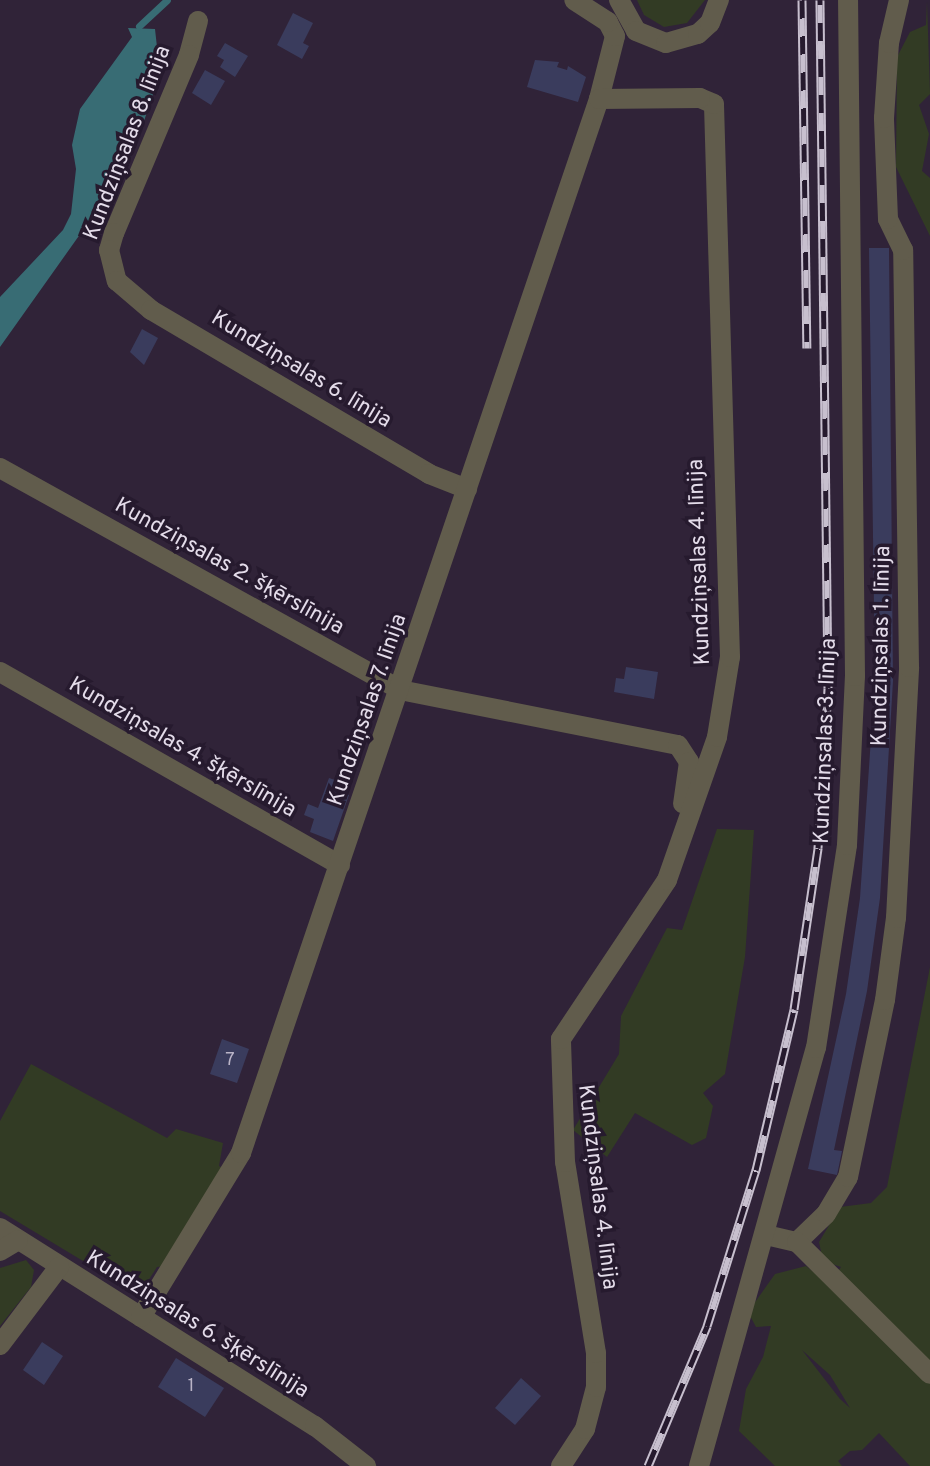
<!DOCTYPE html>
<html>
<head>
<meta charset="utf-8">
<style>
  body { margin:0 }
  #map { position:relative; width:930px; height:1466px; overflow:hidden; background:#302338; font-family:Overpass,sans-serif }
  div>[style] { position:absolute }
  .green>* { inset:0; background:#323b24 }
  .water>* { inset:0; background:#386c74 }
  .stream>* { height:7px; margin:-3.5px; padding:0 3.5px; transform-origin:3.5px; border-radius:3.5px; background:#386c74 }
  .building>* { inset:0; background:#3a3c5d }
  .minor>* { height:20px; margin:-10px; padding:0 10px; transform-origin:10px; border-radius:10px; background:#615c4c }
  .rail>* { height:9px; margin-top:-4.5px; transform-origin:0; background:repeating-linear-gradient(90deg,#261a2e 0 18px,#c7bfce 0 36px); box-sizing:border-box; border-block:2px solid #c7bfce }
  span { translate:-50% -50%; white-space:nowrap; text-align:center; line-height:1.15; -webkit-text-stroke:7px #261a2e; paint-order:stroke }
  .number-label { font-size:18px; color:#bab4c7 }
  .number-label span { -webkit-text-stroke-width:0 }
  .street-label { font-size:22px; color:#e4dcea }
</style>
</head>
<body>
<div id="map">
  <div class="green">
    <i style="clip-path:polygon(637px 0,705px 0,687px 23px,664px 27px,644px 15px)"></i>
    <i style="clip-path:polygon(927px 1px,930px 94px,919px 105px,929px 134px,922px 171px,930px 178px,930px 236px,896px 167px,897px 57px,910px 32px,926px 25px)"></i>
    <i style="clip-path:polygon(717px 829px,754px 830px,745px 957px,725px 1074px,703px 1093px,713px 1106px,706px 1138px,692px 1145px,635px 1113px,607px 1157px,573px 1130px,619px 1054px,621px 1016px,667px 928px,682px 930px)"></i>
    <i style="clip-path:polygon(evenodd,930px 967px,930px 1466px,910px 1466px,879px 1433px,862px 1450px,850px 1451px,838px 1461px,842px 1466px,775px 1466px,739px 1431px,746px 1389px,763px 1357px,771px 1326px,756px 1327px,748px 1312px,775px 1274px,806px 1266px,829px 1284px,841px 1267px,823px 1261px,819px 1242px,840px 1207px,871px 1203px,887px 1187px,930px 967px,802px 1350px,830px 1375px,850px 1408px,840px 1399px,802px 1350px)"></i>
    <i style="clip-path:polygon(31px 1064px,167px 1138px,176px 1129px,223px 1143px,219px 1166px,227px 1170px,166px 1266px,157px 1267px,148px 1281px,136px 1284px,118px 1271px,103px 1273px,0 1211px,0 1121px)"></i>
    <i style="clip-path:polygon(26px 1260px,34px 1270px,31px 1287px,0 1326px,0 1268px)"></i>
  </div>
  <div class="water">
    <i style="clip-path:polygon(128px 28px,155px 29px,157px 47px,156px 85px,136px 145px,120px 178px,0 347px,0 297px,63px 230px,71px 214px,76px 169px,72px 145px,80px 109px,132px 37px)"></i>
  </div>
  <div class="stream">
    <i style="left:139px;top:26px;width:38px;rotate:-43deg"></i>
  </div>
  <div class="building">
    <i style="clip-path:polygon(293px 13px,313px 23px,303px 43px,309px 46px,302px 59px,277px 45px)"></i>
    <i style="clip-path:polygon(225px 43px,248px 56px,235px 77px,220px 67px,224px 60px,217px 56px)"></i>
    <i style="clip-path:polygon(535px 60px,559px 62px,557px 67px,567px 70px,568px 66px,586px 77px,578px 102px,527px 87px)"></i>
    <i style="clip-path:polygon(205px 70px,225px 81px,211px 105px,192px 93px)"></i>
    <i style="clip-path:polygon(869px 248px,889px 248px,893px 681px,880px 898px,867px 991px,834px 1150px,842px 1151px,837px 1175px,808px 1169px,846px 994px,860px 898px,875px 680px)"></i>
    <i style="clip-path:polygon(142px 329px,158px 338px,144px 365px,130px 352px)"></i>
    <i style="clip-path:polygon(626px 667px,658px 672px,654px 699px,614px 692px,616px 678px,624px 679px)"></i>
    <i style="clip-path:polygon(329px 778px,344px 783px,341px 792px,349px 795px,333px 841px,310px 832px,314px 819px,304px 815px,308px 804px,318px 808px)"></i>
    <i style="clip-path:polygon(222px 1039px,249px 1049px,237px 1083px,210px 1074px)"></i>
    <i style="clip-path:polygon(42px 1342px,63px 1356px,44px 1385px,23px 1370px)"></i>
    <i style="clip-path:polygon(176px 1358px,224px 1388px,205px 1417px,158px 1387px)"></i>
    <i style="clip-path:polygon(521px 1378px,541px 1396px,515px 1425px,495px 1408px)"></i>
  </div>
  <div class="minor">
    <i style="left:619px;top:0;width:35px;rotate:61deg"></i>
    <i style="left:636px;top:31px;width:32px;rotate:22deg"></i>
    <i style="left:666px;top:43px;width:33px;rotate:-16deg"></i>
    <i style="left:698px;top:34px;width:16px;rotate:-43deg"></i>
    <i style="left:710px;top:23px;width:25px;rotate:-69deg"></i>
    <i style="left:198px;top:21px;width:35px;rotate:105deg"></i>
    <i style="left:189px;top:55px;width:193px;rotate:112.8deg"></i>
    <i style="left:114px;top:233px;width:18px;rotate:106deg"></i>
    <i style="left:109px;top:250px;width:32px;rotate:76deg"></i>
    <i style="left:117px;top:281px;width:45px;rotate:40.5deg"></i>
    <i style="left:151px;top:310px;width:323px;rotate:30.5deg"></i>
    <i style="left:429px;top:474px;width:41px;rotate:21.5deg"></i>
    <i style="left:0;top:468px;width:457px;rotate:29deg"></i>
    <i style="left:400px;top:690px;width:283px;rotate:11.2deg"></i>
    <i style="left:678px;top:745px;width:20px;rotate:57deg"></i>
    <i style="left:689px;top:762px;width:42px;rotate:98.1deg"></i>
    <i style="left:0;top:672px;width:391px;rotate:29.6deg"></i>
    <i style="left:0;top:1228px;width:372px;rotate:32.2deg"></i>
    <i style="left:315px;top:1426px;width:65px;rotate:38.1deg"></i>
    <i style="left:766px;top:1235px;width:32px;rotate:13deg"></i>
    <i style="left:797px;top:1242px;width:40px;rotate:-44deg"></i>
    <i style="left:826px;top:1214px;width:43px;rotate:-59.3deg"></i>
    <i style="left:848px;top:1177px;width:181px;rotate:-78.2deg"></i>
    <i style="left:885px;top:1000px;width:83px;rotate:-82.4deg"></i>
    <i style="left:896px;top:918px;width:251px;rotate:-87deg"></i>
    <i style="left:909px;top:667px;width:417px;rotate:-90.8deg"></i>
    <i style="left:903px;top:250px;width:34px;rotate:-116deg"></i>
    <i style="left:888px;top:219px;width:101px;rotate:-92.3deg"></i>
    <i style="left:884px;top:118px;width:75px;rotate:-86.2deg"></i>
    <i style="left:889px;top:43px;width:44px;rotate:-76.9deg"></i>
    <i style="left:797px;top:1242px;width:187px;rotate:44.8deg"></i>
    <i style="left:0;top:1251px;width:21px;rotate:-31deg"></i>
    <i style="left:141px;top:1317px;width:192px;rotate:-58.6deg"></i>
    <i style="left:241px;top:1153px;width:1113px;rotate:-71.24deg"></i>
    <i style="left:599px;top:99px;width:65px;rotate:-75.7deg"></i>
    <i style="left:615px;top:36px;width:16px;rotate:-117deg"></i>
    <i style="left:608px;top:22px;width:40px;rotate:-147.1deg"></i>
    <i style="left:0;top:1345px;width:98px;rotate:-52.9deg"></i>
    <i style="left:561px;top:1466px;width:44px;rotate:-57deg"></i>
    <i style="left:585px;top:1429px;width:43px;rotate:-75.3deg"></i>
    <i style="left:596px;top:1387px;width:34px;rotate:-90deg"></i>
    <i style="left:596px;top:1353px;width:193px;rotate:-99.2deg"></i>
    <i style="left:565px;top:1162px;width:123px;rotate:-91.9deg"></i>
    <i style="left:561px;top:1039px;width:191px;rotate:-56.3deg"></i>
    <i style="left:667px;top:880px;width:151px;rotate:-70.7deg"></i>
    <i style="left:717px;top:737px;width:81px;rotate:-80.8deg"></i>
    <i style="left:730px;top:657px;width:553px;rotate:-91.66deg"></i>
    <i style="left:714px;top:104px;width:15px;rotate:-157deg"></i>
    <i style="left:700px;top:98px;width:101px;rotate:179.4deg"></i>
    <i style="left:699px;top:1466px;width:434px;rotate:-74.4deg"></i>
    <i style="left:816px;top:1048px;width:205px;rotate:-81.3deg"></i>
    <i style="left:847px;top:845px;width:169px;rotate:-87.3deg"></i>
    <i style="left:855px;top:676px;width:676px;rotate:-90.59deg"></i>
  </div>
  <div class="rail">
    <i style="left:802px;top:0;width:348px;rotate:89.2deg"></i>
    <i style="left:648px;top:1466px;width:152px;rotate:-67.1deg"></i>
    <i style="left:707px;top:1326px;width:164px;rotate:-72.6deg"></i>
    <i style="left:756px;top:1170px;width:165px;rotate:-76.7deg"></i>
    <i style="left:794px;top:1009px;width:163px;rotate:-81.5deg"></i>
    <i style="left:818px;top:848px;width:160px;rotate:-86.4deg"></i>
    <i style="left:828px;top:688px;width:688px;rotate:-90.67deg"></i>
  </div>
  <div class="number-label">
    <span style="left:230px;top:1061px">7</span>
    <span style="left:191px;top:1387px">1</span>
  </div>
  <div class="street-label">
    <span style="left:128px;top:143px;rotate:-69deg">Kundziņsalas 8. līnija</span>
    <span style="left:301px;top:370px;rotate:31deg">Kundziņsalas 6. līnija</span>
    <span style="left:700px;top:562px;rotate:-92deg">Kundziņsalas 4. līnija</span>
    <span style="left:229px;top:567px;rotate:29deg">Kundziņsalas 2. šķērslīnija</span>
    <span style="left:882px;top:646px;rotate:-89deg">Kundziņsalas 1. līnija</span>
    <span style="left:368px;top:710px;rotate:-71deg">Kundziņsalas 7. līnija</span>
    <span style="left:826px;top:741px;rotate:-88deg">Kundziņsalas 3. līnija</span>
    <span style="left:182px;top:748px;rotate:30deg">Kundziņsalas 4. šķērslīnija</span>
    <span style="left:597px;top:1187px;rotate:83deg">Kundziņsalas 4. līnija</span>
    <span style="left:197px;top:1325px;rotate:32deg">Kundziņsalas 6. šķērslīnija</span>
  </div>
</div>
</body>
</html>
